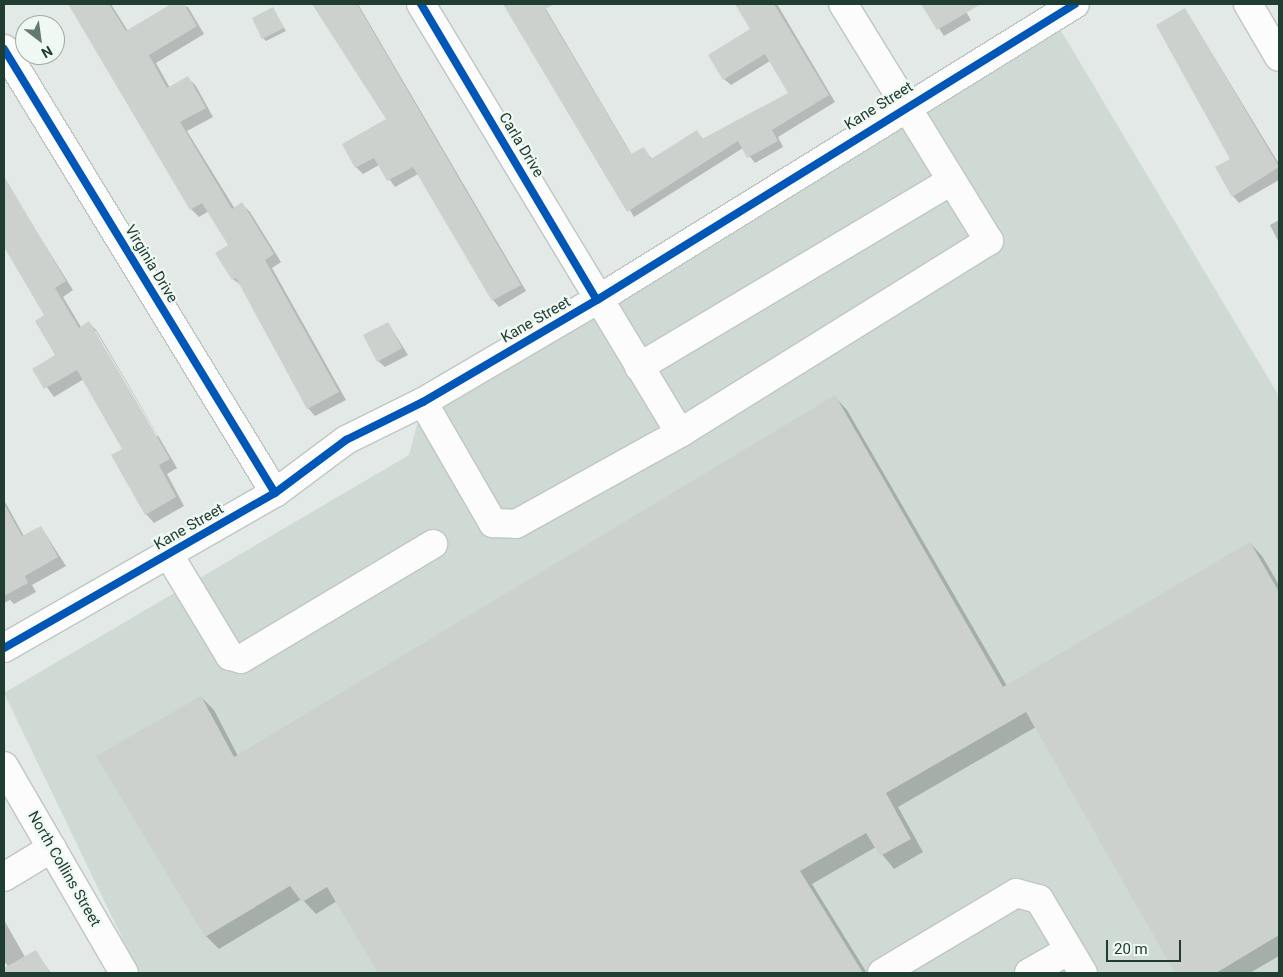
<!DOCTYPE html>
<html>
<head>
<meta charset="utf-8">
<style>
  body { margin:0 }
  #map { position:relative; width:1283px; height:977px; overflow:hidden; background:#e3e9e6; font-family:Roboto,sans-serif }
  div>[style] { position:absolute }
  .built>* { inset:0; background:#d0dad5 }
  .shadow>* { inset:0; background:#0003 }
  .building>* { inset:0; background:#ccd1ce }
  .roads { filter:drop-shadow(1px 0 #c0c6c3) drop-shadow(-1px 0 #c0c6c3) drop-shadow(0 1px #c0c6c3) drop-shadow(0 -1px #c0c6c3) }
  .minor>* { height:28px; margin:-14px; padding:0 14px; transform-origin:14px; border-radius:14px; background:#fbfcfb }
  .cycleway>* { height:8px; margin:-4px; padding:0 4px; transform-origin:4px; border-radius:4px; background:#0057b8 }
  span { translate:-50% -50%; white-space:nowrap; text-align:center; line-height:1.15; -webkit-text-stroke:4.5px #f0f8f3; paint-order:stroke }
  .street-label { font-size:15px; color:#203d31 }
  .frame { position:absolute; inset:0; border:5px solid #203d31; pointer-events:none }
  .north { position:absolute; left:15px; top:15px; width:50px; height:50px; box-sizing:border-box; background:#f0f8f3; border:1px solid #9dada5; border-radius:50%; rotate:150deg; font-size:14px; font-weight:700; line-height:20px; text-align:center; color:#203d31 }
  .north::after { content:''; display:block; margin:auto; width:18px; height:22px; background:#647970; clip-path:polygon(50% 0,100% 100%,50% 72%,0 100%) }
  .scale { position:absolute; left:1106px; top:940px; width:75px; height:22px; box-sizing:border-box; border:2px solid #203d31; border-top:0; padding-left:6px; font-size:15px; line-height:18px; white-space:nowrap; color:#203d31; -webkit-text-stroke:4px #f0f8f3; paint-order:stroke }
</style>
</head>
<body>
<div id="map">
  <div class="built">
    <i style="clip-path:polygon(1057px 24px,1279px 396px,1279px 973px,139px 973px,4px 693px,409px 455px,423px 402px)"></i>
  </div>
  <div class="shadow">
    <i style="clip-path:polygon(70px 4px,111px 4px,128px 31px,173px 4px,188px 7px,204px 34px,156px 63px,170px 88px,188px 78px,196px 86px,213px 117px,187px 131px,235px 209px,242px 204px,250px 212px,281px 262px,272px 268px,346px 400px,315px 416px,308px 408px,242px 286px,233px 279px,230px 246px,209px 211px,199px 217px,191px 209px)"></i>
    <i style="clip-path:polygon(314px 4px,358px 4px,526px 291px,499px 307px,493px 300px,418px 174px,395px 187px,379px 165px,363px 174px,356px 167px,388px 120px)"></i>
    <i style="clip-path:polygon(506px 4px,543px 4px,632px 155px,644px 149px,652px 159px,697px 132px,704px 140px,790px 93px,770px 61px,731px 85px,724px 79px,751px 29px,736px 4px,777px 4px,835px 102px,778px 137px,783px 147px,755px 163px,743px 148px,634px 217px)"></i>
    <i style="clip-path:polygon(923px 4px,968px 4px,963px 7px,971px 20px,944px 36px)"></i>
    <i style="clip-path:polygon(273px 9px,286px 31px,266px 41px,263px 38px)"></i>
    <i style="clip-path:polygon(1185px 9px,1279px 164px,1279px 180px,1239px 203px,1233px 196px,1231px 160px)"></i>
    <i style="clip-path:polygon(evenodd,11px 191px,73px 290px,63px 297px,81px 327px,89px 323px,97px 331px,177px 468px,167px 474px,184px 506px,154px 523px,146px 514px,124px 450px,84px 379px,54px 397px,34px 369px,57px 356px,46px 316px,4px 245px,4px 195px,11px 191px,93px 331px,96px 331px,158px 436px,156px 437px,93px 331px)"></i>
    <i style="clip-path:polygon(1279px 220px,1279px 243px,1270px 225px)"></i>
    <i style="clip-path:polygon(388px 323px,408px 355px,385px 367px,378px 361px)"></i>
    <i style="clip-path:polygon(835px 397px,847px 410px,1007px 686px,1250px 543px,1262px 556px,1279px 585px,1279px 956px,1250px 973px,1177px 973px,1036px 727px,898px 807px,923px 852px,894px 869px,876px 847px,812px 884px,867px 973px,379px 973px,337px 901px,316px 914px,302px 899px,219px 949px,206px 936px,201px 697px,214px 710px,238px 756px)"></i>
    <i style="clip-path:polygon(4px 500px,24px 536px,41px 527px,66px 566px,32px 585px,36px 592px,14px 604px,10px 600px,4px 603px)"></i>
    <i style="clip-path:polygon(4px 920px,25px 957px,35px 951px,51px 973px,13px 973px,4px 961px)"></i>
  </div>
  <div class="building">
    <i style="clip-path:polygon(68px 4px,109px 4px,126px 31px,171px 4px,184px 4px,197px 26px,149px 55px,167px 88px,188px 76px,206px 108px,180px 122px,232px 209px,242px 202px,274px 254px,265px 260px,339px 392px,307px 409px,236px 278px,232px 280px,215px 253px,228px 245px,202px 203px,190px 210px)"></i>
    <i style="clip-path:polygon(312px 4px,357px 4px,521px 285px,492px 301px,413px 167px,387px 181px,374px 158px,355px 168px,342px 144px,386px 119px)"></i>
    <i style="clip-path:polygon(503px 4px,555px 4px,545px 9px,631px 154px,644px 147px,651px 159px,697px 130px,702px 139px,788px 93px,765px 54px,723px 80px,708px 55px,750px 29px,735px 4px,774px 4px,829px 95px,772px 130px,778px 141px,747px 158px,738px 141px,627px 212px)"></i>
    <i style="clip-path:polygon(921px 4px,981px 4px,937px 30px)"></i>
    <i style="clip-path:polygon(273px 7px,284px 28px,262px 39px,252px 18px)"></i>
    <i style="clip-path:polygon(1185px 8px,1279px 167px,1232px 197px,1215px 167px,1230px 159px,1156px 25px)"></i>
    <i style="clip-path:polygon(4px 176px,66px 281px,55px 288px,79px 328px,89px 321px,170px 459px,159px 465px,176px 497px,145px 515px,111px 455px,122px 449px,77px 370px,44px 389px,32px 369px,55px 355px,35px 321px,44px 315px,4px 247px)"></i>
    <i style="clip-path:polygon(388px 322px,402px 348px,377px 362px,363px 335px)"></i>
    <i style="clip-path:polygon(835px 395px,1003px 687px,1250px 542px,1279px 592px,1279px 935px,1216px 973px,1175px 973px,1026px 712px,886px 793px,911px 839px,880px 856px,866px 833px,800px 871px,863px 973px,378px 973px,327px 887px,302px 902px,290px 886px,205px 937px,96px 756px,201px 696px,234px 757px)"></i>
    <i style="clip-path:polygon(4px 504px,22px 536px,41px 526px,58px 557px,25px 576px,28px 583px,4px 596px)"></i>
    <i style="clip-path:polygon(36px 950px,50px 973px,4px 973px,4px 968px)"></i>
  </div>
  <div class="roads">
    <div class="minor">
      <i style="left:421px;top:4px;width:501px;rotate:58.88deg"></i>
      <i style="left:1248px;top:4px;width:61px;rotate:59.7deg"></i>
      <i style="left:4px;top:49px;width:520px;rotate:58.6deg"></i>
      <i style="left:639px;top:367px;width:363px;rotate:-30.8deg"></i>
      <i style="left:423px;top:402px;width:140px;rotate:60deg"></i>
      <i style="left:493px;top:523px;width:23px;rotate:2deg"></i>
      <i style="left:516px;top:524px;width:188px;rotate:-29deg"></i>
      <i style="left:680px;top:433px;width:364px;rotate:-31.9deg"></i>
      <i style="left:989px;top:241px;width:278px;rotate:-121.6deg"></i>
      <i style="left:169px;top:555px;width:118px;rotate:58.9deg"></i>
      <i style="left:230px;top:656px;width:11px;rotate:15deg"></i>
      <i style="left:241px;top:659px;width:224px;rotate:-30.9deg"></i>
      <i style="left:4px;top:648px;width:312px;rotate:-29.8deg"></i>
      <i style="left:275px;top:493px;width:89px;rotate:-36.7deg"></i>
      <i style="left:346px;top:440px;width:86px;rotate:-26.3deg"></i>
      <i style="left:423px;top:402px;width:202px;rotate:-30.4deg"></i>
      <i style="left:597px;top:300px;width:562px;rotate:-31.77deg"></i>
      <i style="left:4px;top:766px;width:239px;rotate:59.9deg"></i>
      <i style="left:4px;top:877px;width:56px;rotate:-31.1deg"></i>
      <i style="left:882px;top:973px;width:156px;rotate:-30.8deg"></i>
      <i style="left:1016px;top:893px;width:24px;rotate:15deg"></i>
      <i style="left:1039px;top:899px;width:86px;rotate:59.3deg"></i>
      <i style="left:1029px;top:973px;width:46px;rotate:-29.9deg"></i>
    </div>
  </div>
  <div class="cycleway">
    <i style="left:421px;top:4px;width:344px;rotate:59.3deg"></i>
    <i style="left:4px;top:49px;width:520px;rotate:58.6deg"></i>
    <i style="left:4px;top:648px;width:312px;rotate:-29.8deg"></i>
    <i style="left:275px;top:493px;width:89px;rotate:-36.7deg"></i>
    <i style="left:346px;top:440px;width:86px;rotate:-26.3deg"></i>
    <i style="left:423px;top:402px;width:202px;rotate:-30.4deg"></i>
    <i style="left:597px;top:300px;width:562px;rotate:-31.77deg"></i>
  </div>
  <div class="street-label">
    <span style="left:879px;top:106px;rotate:-32deg">Kane Street</span>
    <span style="left:521px;top:145px;rotate:59deg">Carla Drive</span>
    <span style="left:151px;top:264px;rotate:59deg">Virginia Drive</span>
    <span style="left:536px;top:320px;rotate:-30deg">Kane Street</span>
    <span style="left:189px;top:527px;rotate:-30deg">Kane Street</span>
    <span style="left:64px;top:869px;rotate:60deg">North Collins Street</span>
  </div>
  <div class="frame"></div>
  <div class="north">N</div>
  <div class="scale">20 m</div>
</div>
</body>
</html>
